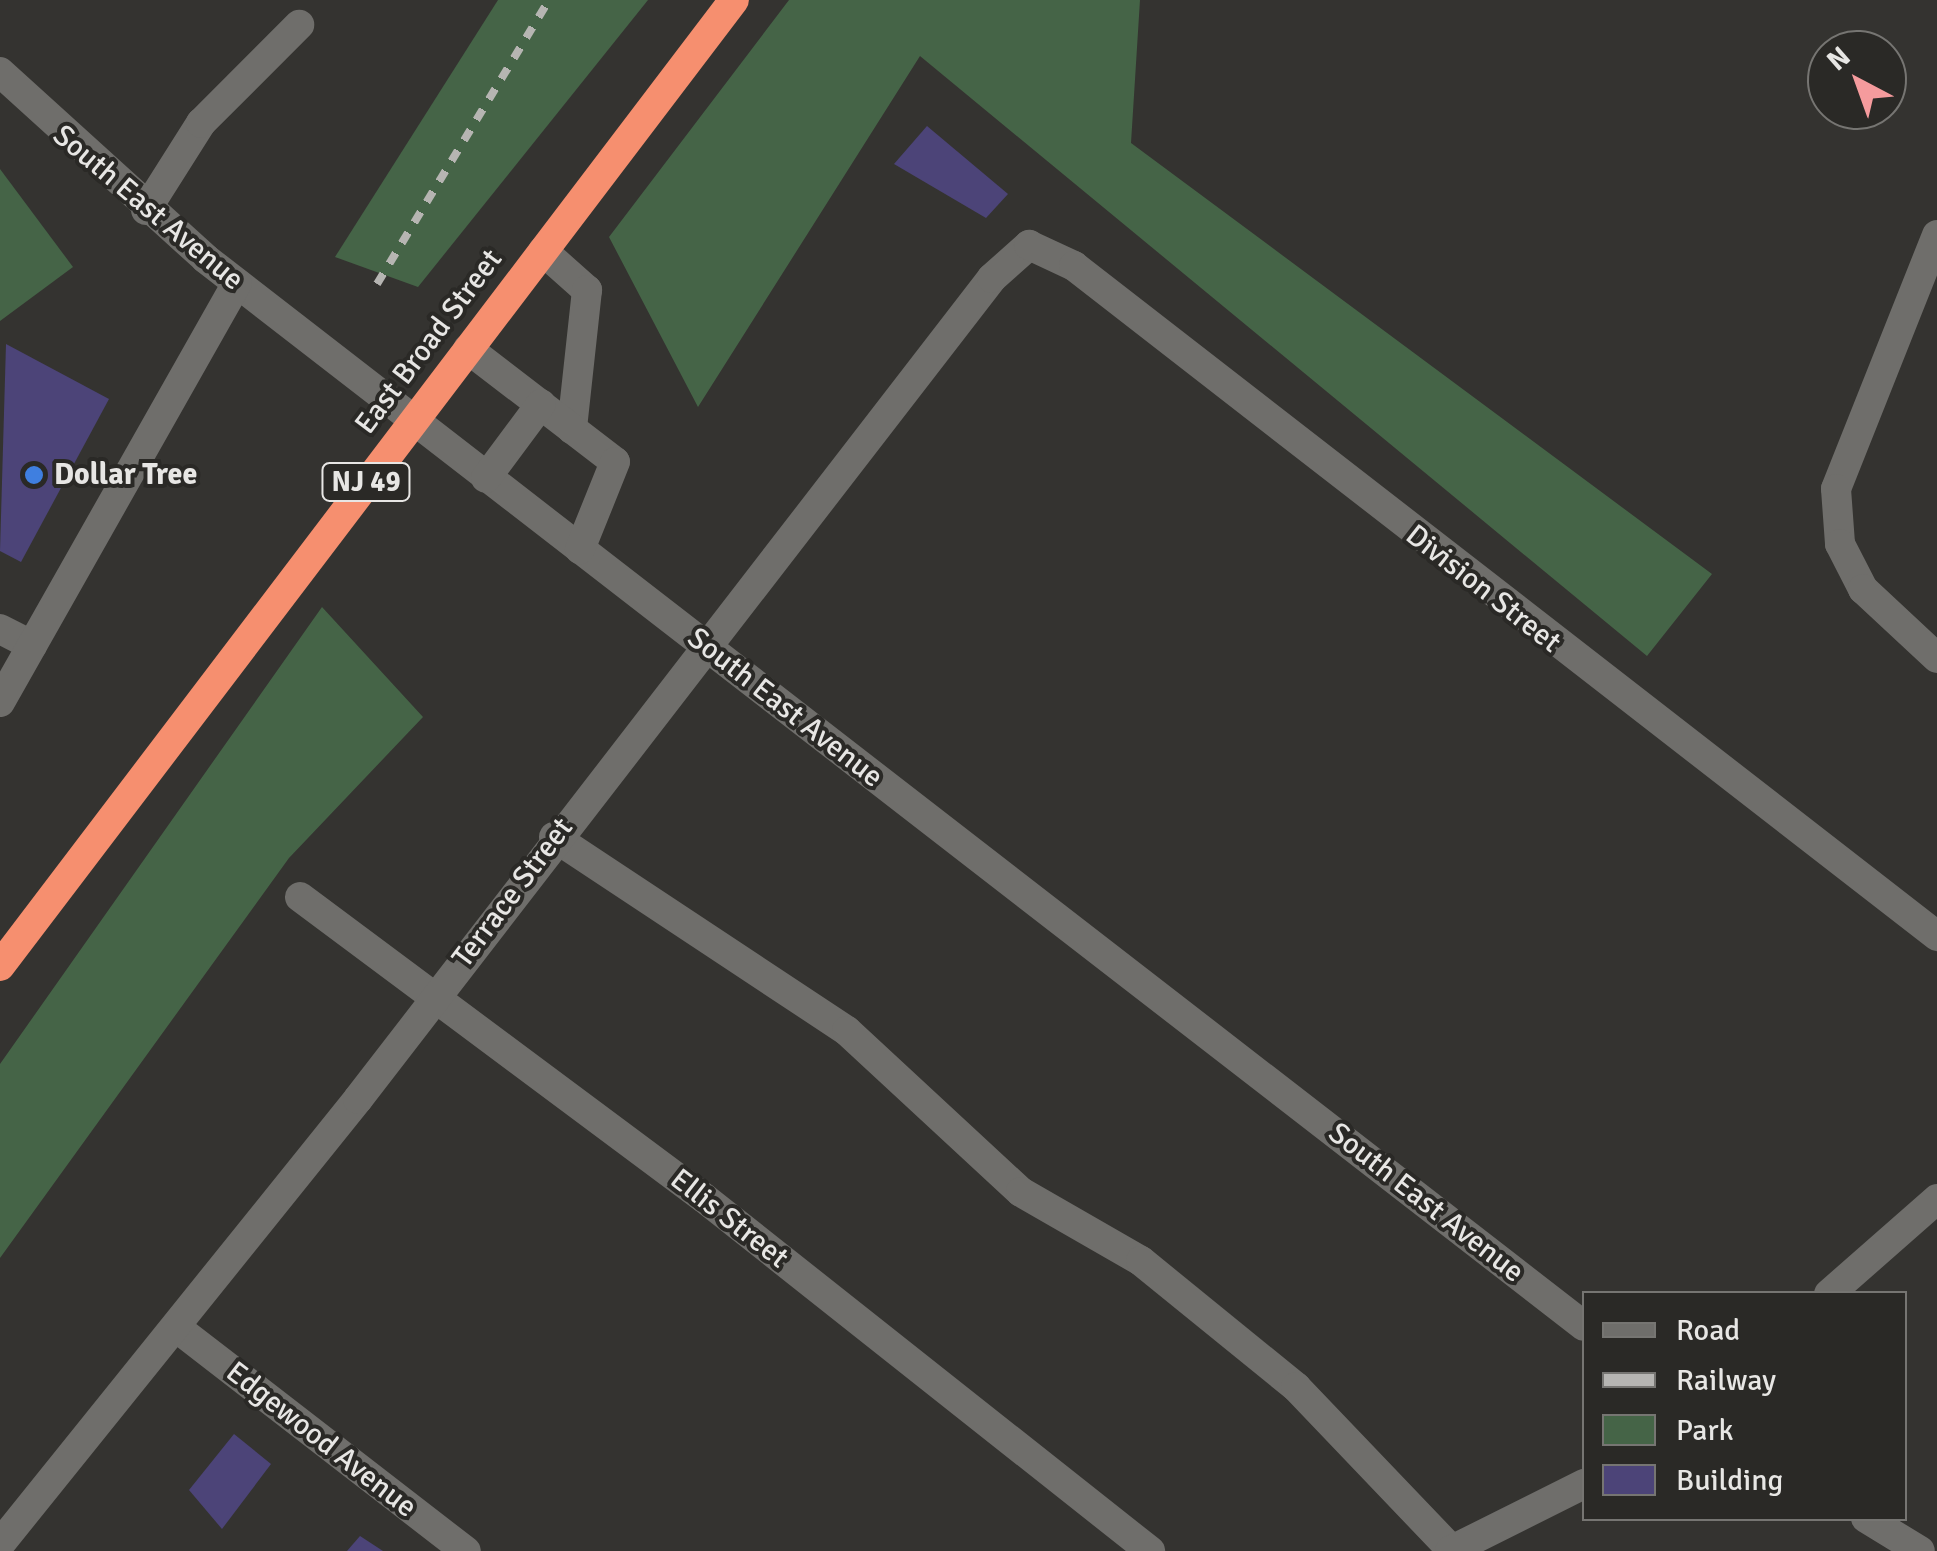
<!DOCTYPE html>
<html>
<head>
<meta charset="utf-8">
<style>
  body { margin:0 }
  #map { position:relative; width:1937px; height:1551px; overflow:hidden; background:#343330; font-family:Signika,sans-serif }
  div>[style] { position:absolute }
  .green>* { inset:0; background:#456447 }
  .building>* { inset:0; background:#4c4478 }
  .minor>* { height:30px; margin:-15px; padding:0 15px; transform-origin:15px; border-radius:15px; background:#6f6e6b }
  .highway>* { height:30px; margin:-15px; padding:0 15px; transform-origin:15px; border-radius:15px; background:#f68f6f }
  .rail>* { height:8px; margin-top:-4px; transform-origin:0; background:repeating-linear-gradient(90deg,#b6b5b2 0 12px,transparent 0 24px) }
  .dots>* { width:28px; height:28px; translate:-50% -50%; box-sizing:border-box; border:5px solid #2a2926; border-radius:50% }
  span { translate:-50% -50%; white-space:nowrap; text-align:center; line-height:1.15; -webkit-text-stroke:8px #2a2926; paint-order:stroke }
  .shield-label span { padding:2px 8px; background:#2a2926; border:2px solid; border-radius:8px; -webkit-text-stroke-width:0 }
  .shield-label { font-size:28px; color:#e7e6e4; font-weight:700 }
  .street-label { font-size:30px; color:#e7e6e4 }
  .poi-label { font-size:30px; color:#e7e6e4; font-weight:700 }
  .left { translate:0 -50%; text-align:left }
  .legend { position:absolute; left:1582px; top:1291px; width:325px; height:230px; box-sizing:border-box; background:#2a2926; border:2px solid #767572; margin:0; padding:12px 18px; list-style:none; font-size:30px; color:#e7e6e4 }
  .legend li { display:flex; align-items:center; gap:20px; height:50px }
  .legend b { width:50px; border:2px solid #767572 }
  .north { position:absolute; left:1807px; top:30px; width:100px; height:100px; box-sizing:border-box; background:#2a2926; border:2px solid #767572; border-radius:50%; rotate:319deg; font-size:28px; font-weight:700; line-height:40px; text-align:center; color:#e7e6e4 }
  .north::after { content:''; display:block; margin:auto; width:35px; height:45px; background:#f59b9d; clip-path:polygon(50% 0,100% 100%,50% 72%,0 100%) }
</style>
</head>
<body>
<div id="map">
  <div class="green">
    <i style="clip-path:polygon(498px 0,648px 0,418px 287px,335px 257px)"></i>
    <i style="clip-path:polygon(789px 0,1140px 0,1131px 143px,1712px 574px,1647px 656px,920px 56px,698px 407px,609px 237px)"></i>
    <i style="clip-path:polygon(0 169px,73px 267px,0 321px)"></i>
    <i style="clip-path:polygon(322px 607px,423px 717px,289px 858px,0 1258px,0 1064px)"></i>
  </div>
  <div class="building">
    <i style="clip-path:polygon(927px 126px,1008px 194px,986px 218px,894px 164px)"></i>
    <i style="clip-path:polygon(6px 344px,109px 399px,21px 562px,0 551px)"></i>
    <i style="clip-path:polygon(234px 1434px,271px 1464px,222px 1529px,189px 1490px)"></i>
    <i style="clip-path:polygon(360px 1536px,383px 1551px,347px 1551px)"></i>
  </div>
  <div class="minor">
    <i style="left:0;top:72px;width:278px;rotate:42.2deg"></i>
    <i style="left:206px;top:259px;width:1743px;rotate:37.75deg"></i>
    <i style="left:146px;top:210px;width:103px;rotate:-57.7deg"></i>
    <i style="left:201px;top:123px;width:139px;rotate:-45deg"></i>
    <i style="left:1937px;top:235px;width:273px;rotate:111.7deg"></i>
    <i style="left:1836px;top:489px;width:55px;rotate:85.8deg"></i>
    <i style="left:1840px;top:544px;width:51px;rotate:62.9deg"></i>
    <i style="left:1863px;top:589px;width:101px;rotate:43deg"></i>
    <i style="left:543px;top:251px;width:59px;rotate:41.6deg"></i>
    <i style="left:587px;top:290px;width:140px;rotate:96.2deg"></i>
    <i style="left:468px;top:349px;width:185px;rotate:37.5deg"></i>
    <i style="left:615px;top:462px;width:94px;rotate:111.9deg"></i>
    <i style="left:486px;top:478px;width:92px;rotate:-53.4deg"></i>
    <i style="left:0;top:629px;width:36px;rotate:27deg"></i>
    <i style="left:0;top:702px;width:481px;rotate:-60.5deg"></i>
    <i style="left:554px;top:837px;width:351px;rotate:33.5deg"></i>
    <i style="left:847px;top:1031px;width:237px;rotate:42.8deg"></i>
    <i style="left:1021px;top:1192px;width:138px;rotate:29.9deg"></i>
    <i style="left:1141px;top:1261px;width:200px;rotate:39.1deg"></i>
    <i style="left:1296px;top:1387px;width:226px;rotate:46.3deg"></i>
    <i style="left:300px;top:897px;width:504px;rotate:36.69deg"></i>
    <i style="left:704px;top:1198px;width:569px;rotate:38.36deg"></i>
    <i style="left:1829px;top:1294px;width:144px;rotate:-41.3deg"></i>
    <i style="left:177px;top:1328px;width:365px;rotate:37.7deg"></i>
    <i style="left:1866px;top:1518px;width:63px;rotate:31.4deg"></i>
    <i style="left:0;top:1544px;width:571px;rotate:-51.18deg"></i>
    <i style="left:358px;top:1099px;width:1037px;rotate:-52.32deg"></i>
    <i style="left:992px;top:278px;width:50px;rotate:-41.7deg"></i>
    <i style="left:1029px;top:245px;width:50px;rotate:25deg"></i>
    <i style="left:1074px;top:266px;width:1093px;rotate:37.82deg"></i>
    <i style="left:1450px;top:1551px;width:150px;rotate:-26.6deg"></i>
  </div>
  <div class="highway">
    <i style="left:0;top:966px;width:1213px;rotate:-52.77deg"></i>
  </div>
  <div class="rail">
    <i style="left:377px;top:284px;width:332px;rotate:-58.8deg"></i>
  </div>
  <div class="dots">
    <i style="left:34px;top:475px;background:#3f7fe0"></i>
  </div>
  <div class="shield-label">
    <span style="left:366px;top:482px">NJ 49</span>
  </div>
  <div class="street-label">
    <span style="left:148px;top:208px;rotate:40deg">South East Avenue</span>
    <span style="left:429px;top:342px;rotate:-53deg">East Broad Street</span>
    <span style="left:1483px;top:589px;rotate:38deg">Division Street</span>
    <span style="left:785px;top:708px;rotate:38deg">South East Avenue</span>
    <span style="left:513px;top:893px;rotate:-53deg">Terrace Street</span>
    <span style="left:1426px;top:1203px;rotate:38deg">South East Avenue</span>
    <span style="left:729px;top:1219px;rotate:38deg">Ellis Street</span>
    <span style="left:321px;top:1440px;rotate:38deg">Edgewood Avenue</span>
  </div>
  <div class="poi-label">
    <span class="left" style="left:54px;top:475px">Dollar Tree</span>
  </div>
  <ul class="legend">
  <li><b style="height:12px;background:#6f6e6b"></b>Road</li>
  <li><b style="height:12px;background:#b6b5b2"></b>Railway</li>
  <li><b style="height:28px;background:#456447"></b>Park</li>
  <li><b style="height:28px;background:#4c4478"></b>Building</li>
  </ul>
  <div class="north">N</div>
</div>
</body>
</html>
